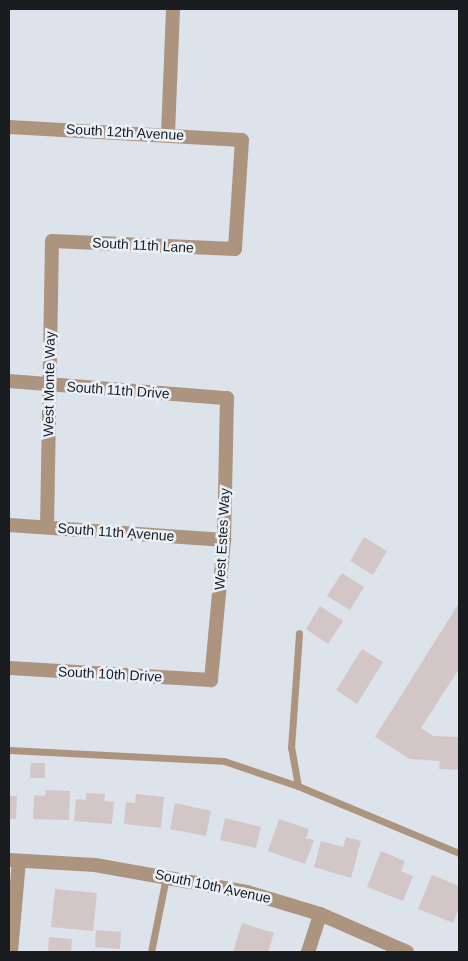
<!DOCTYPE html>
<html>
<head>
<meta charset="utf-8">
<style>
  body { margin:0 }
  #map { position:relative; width:468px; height:961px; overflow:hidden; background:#dce3eb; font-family:Arial,sans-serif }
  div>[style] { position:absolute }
  .building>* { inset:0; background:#d2c7c6 }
  .lane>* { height:7px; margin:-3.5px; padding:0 3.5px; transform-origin:3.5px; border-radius:3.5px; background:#ad947f }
  .street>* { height:14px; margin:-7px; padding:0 7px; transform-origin:7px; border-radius:7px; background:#ad947f }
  span { translate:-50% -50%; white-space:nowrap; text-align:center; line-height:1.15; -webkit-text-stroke:5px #e9f0f8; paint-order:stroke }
  .street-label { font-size:14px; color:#1a1d20 }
  .frame { position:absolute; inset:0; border:10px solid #1a1d20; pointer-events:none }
</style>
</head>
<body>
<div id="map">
  <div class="building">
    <i style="clip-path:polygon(364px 537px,387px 551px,373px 575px,350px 561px)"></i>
    <i style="clip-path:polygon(342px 573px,364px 587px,350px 610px,327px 596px)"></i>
    <i style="clip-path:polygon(459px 603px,459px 669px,421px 728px,433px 736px,459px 737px,459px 770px,439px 769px,440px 761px,410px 759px,375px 737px)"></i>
    <i style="clip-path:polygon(320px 606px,343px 621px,328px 644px,306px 629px)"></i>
    <i style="clip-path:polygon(362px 649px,383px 662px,357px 704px,336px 690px)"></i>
    <i style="clip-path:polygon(31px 763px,45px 763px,45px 778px,30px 778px)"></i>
    <i style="clip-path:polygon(46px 790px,70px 791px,69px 820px,33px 819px,34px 795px,45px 796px)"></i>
    <i style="clip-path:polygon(86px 793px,105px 794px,104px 801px,114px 802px,112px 824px,74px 821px,76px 799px,86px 800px)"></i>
    <i style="clip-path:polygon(136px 794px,164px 797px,161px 828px,124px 824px,126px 802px,135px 803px)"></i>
    <i style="clip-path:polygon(9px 796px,17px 796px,16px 819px,9px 819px)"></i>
    <i style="clip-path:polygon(175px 803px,211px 811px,206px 836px,170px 829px)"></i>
    <i style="clip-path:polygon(225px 818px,261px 827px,256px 848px,220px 840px)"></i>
    <i style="clip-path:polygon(279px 819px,309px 829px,306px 838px,314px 840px,305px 864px,268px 851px)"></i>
    <i style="clip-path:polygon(346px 837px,361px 841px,351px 878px,314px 867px,321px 841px,343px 847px)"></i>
    <i style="clip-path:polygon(381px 851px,405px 861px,401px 871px,413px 876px,403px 901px,367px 887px)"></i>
    <i style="clip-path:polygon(432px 875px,459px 886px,459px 908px,453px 923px,418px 909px)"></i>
    <i style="clip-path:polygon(55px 889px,97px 893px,93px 931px,51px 927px)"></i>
    <i style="clip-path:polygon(242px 923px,274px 933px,268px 952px,233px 952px)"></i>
    <i style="clip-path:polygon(96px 930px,121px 932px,120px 949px,95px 947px)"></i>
    <i style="clip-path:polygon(49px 937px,72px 939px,71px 952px,48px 952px)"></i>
  </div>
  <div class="lane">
    <i style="left:9px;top:750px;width:215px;rotate:2.9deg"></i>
    <i style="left:224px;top:761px;width:78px;rotate:18.7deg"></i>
    <i style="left:298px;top:786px;width:174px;rotate:22.6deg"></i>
    <i style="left:298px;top:786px;width:39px;rotate:-100deg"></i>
    <i style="left:291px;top:748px;width:115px;rotate:-86deg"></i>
    <i style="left:151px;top:952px;width:76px;rotate:-78.7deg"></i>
  </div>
  <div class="street">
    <i style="left:9px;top:127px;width:233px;rotate:3.2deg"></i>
    <i style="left:242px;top:140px;width:109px;rotate:93.7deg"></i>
    <i style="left:235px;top:249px;width:183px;rotate:-177.5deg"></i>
    <i style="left:52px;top:241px;width:286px;rotate:91deg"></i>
    <i style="left:168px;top:134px;width:125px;rotate:-87.7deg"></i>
    <i style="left:9px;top:381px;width:219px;rotate:4.5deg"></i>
    <i style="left:227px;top:398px;width:142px;rotate:91.2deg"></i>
    <i style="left:224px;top:540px;width:141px;rotate:95.3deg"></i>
    <i style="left:211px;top:680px;width:202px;rotate:-176.6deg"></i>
    <i style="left:9px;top:525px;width:216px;rotate:4deg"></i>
    <i style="left:9px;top:860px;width:86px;rotate:3.3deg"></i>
    <i style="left:95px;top:865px;width:154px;rotate:10.1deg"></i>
    <i style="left:247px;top:892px;width:76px;rotate:16.8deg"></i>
    <i style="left:320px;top:914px;width:95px;rotate:23.6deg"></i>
    <i style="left:11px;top:952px;width:91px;rotate:-85deg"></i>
    <i style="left:308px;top:952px;width:40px;rotate:-72deg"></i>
  </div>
  <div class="street-label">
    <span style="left:125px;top:132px;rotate:3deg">South 12th Avenue</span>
    <span style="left:143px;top:245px;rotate:3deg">South 11th Lane</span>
    <span style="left:49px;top:384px;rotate:-89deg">West Monte Way</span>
    <span style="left:118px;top:390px;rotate:4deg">South 11th Drive</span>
    <span style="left:116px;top:532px;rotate:4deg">South 11th Avenue</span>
    <span style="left:222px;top:539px;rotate:-87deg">West Estes Way</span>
    <span style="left:110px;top:674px;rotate:3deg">South 10th Drive</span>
    <span style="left:213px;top:886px;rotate:12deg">South 10th Avenue</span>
  </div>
  <div class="frame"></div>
</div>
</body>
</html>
